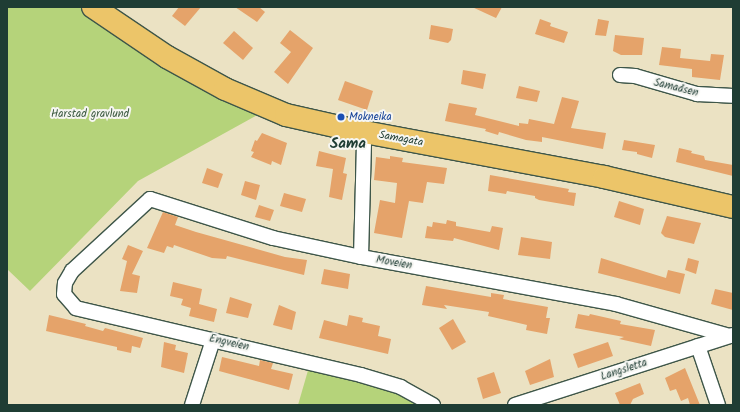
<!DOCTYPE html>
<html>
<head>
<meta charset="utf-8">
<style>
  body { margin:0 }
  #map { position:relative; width:740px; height:412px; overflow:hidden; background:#ebe2c3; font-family:Kalam,sans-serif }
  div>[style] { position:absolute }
  .green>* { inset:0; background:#b5d37a }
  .building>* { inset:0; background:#e5a36a }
  .roads { filter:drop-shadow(1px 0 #3e5649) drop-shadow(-1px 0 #3e5649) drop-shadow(0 1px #3e5649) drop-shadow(0 -1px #3e5649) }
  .street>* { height:14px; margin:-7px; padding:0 7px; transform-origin:7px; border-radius:7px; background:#fff }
  .highway>* { height:22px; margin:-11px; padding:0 11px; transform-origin:11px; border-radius:11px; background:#ecc569 }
  .dots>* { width:11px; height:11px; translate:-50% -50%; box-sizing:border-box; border:2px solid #f6f6f2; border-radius:50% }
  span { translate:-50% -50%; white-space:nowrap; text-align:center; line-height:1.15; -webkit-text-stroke:4px #f6f6f2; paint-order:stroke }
  .street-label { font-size:11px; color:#1f3d34 }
  .park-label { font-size:11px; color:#3d5b42 }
  .transit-label { font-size:11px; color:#164399 }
  .left { translate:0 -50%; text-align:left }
  .district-label { font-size:15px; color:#1f3d34; font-weight:700 }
  .frame { position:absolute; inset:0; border:8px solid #1f3d34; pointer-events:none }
</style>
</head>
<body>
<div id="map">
  <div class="green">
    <i style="clip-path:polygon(7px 7px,81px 7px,141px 49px,261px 113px,138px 181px,30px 291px,7px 269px)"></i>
    <i style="clip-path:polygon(309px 367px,393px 389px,424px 405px,298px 405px)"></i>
  </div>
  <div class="building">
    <i style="clip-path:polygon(179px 7px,201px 7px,185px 26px,172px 16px)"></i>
    <i style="clip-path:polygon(235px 7px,259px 7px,265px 12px,257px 22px)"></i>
    <i style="clip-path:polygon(472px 7px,502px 7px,496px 18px)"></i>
    <i style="clip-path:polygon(540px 19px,551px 23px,550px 26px,568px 32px,564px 43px,535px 34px)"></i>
    <i style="clip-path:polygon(598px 19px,609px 21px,606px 36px,595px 35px)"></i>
    <i style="clip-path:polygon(431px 25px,453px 29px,451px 40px,448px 43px,429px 39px)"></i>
    <i style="clip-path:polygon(290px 30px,313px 48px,288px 84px,274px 72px,291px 52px,280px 43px)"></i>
    <i style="clip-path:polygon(234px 31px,253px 48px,243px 60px,223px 43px)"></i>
    <i style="clip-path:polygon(615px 35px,644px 38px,642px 55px,621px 55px,613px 51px)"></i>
    <i style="clip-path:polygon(662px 47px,681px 49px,680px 58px,710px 61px,711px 54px,724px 55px,720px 80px,692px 77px,692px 69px,659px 65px)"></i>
    <i style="clip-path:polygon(463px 70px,486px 74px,483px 89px,461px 84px)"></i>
    <i style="clip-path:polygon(345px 81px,373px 91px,367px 110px,338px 100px)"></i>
    <i style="clip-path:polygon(519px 86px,540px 91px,537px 102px,516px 98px)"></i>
    <i style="clip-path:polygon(562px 97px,579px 101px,571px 128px,606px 133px,603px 149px,542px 137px,542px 142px,526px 140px,499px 132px,498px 135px,485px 131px,486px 129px,445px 121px,449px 103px,477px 108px,475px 115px,519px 126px,519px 123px,528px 124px,529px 119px,554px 124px)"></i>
    <i style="clip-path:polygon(262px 133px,287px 143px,281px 165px,272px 161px,271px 165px,251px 157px,254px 152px,251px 151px,255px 140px,257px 141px)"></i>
    <i style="clip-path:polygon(624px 140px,655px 145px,652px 158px,637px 154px,637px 152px,622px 150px)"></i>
    <i style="clip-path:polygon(679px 148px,692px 151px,691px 153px,704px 156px,705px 160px,733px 165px,733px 176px,676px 162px)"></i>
    <i style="clip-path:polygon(319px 151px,346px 158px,343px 173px,347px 174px,342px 200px,329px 197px,333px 169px,316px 166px)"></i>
    <i style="clip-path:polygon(390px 156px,403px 158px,402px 162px,447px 168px,444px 184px,427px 182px,423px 203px,409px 201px,402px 238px,374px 233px,380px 200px,395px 203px,397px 183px,374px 180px,376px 157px,390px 159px)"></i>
    <i style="clip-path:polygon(207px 168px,223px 174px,218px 188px,202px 183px)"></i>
    <i style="clip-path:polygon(490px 175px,569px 189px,568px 192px,576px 193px,574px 206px,539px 200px,535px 198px,535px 196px,507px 191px,506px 194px,488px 191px)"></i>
    <i style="clip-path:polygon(245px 181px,260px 185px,256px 200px,241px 195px)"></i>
    <i style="clip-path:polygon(284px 193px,306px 199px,302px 212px,280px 206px)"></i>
    <i style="clip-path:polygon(619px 201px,644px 209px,640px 225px,614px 217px)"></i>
    <i style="clip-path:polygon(259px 205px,274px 210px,270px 221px,255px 217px)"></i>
    <i style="clip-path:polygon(163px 212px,178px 217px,175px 225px,196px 232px,285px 257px,307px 260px,304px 275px,227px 256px,226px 259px,212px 258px,174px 245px,173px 248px,167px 246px,164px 253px,147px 248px)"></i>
    <i style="clip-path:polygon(667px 216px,701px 223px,694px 244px,665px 237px,661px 233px)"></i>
    <i style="clip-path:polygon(447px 220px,456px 222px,456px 226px,490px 232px,492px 226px,503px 228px,499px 250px,454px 238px,453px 241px,425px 238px,427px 226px,432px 227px,433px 222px,446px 224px)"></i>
    <i style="clip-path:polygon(521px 237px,552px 242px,550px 259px,518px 255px)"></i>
    <i style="clip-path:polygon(128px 245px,143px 251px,132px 274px,140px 276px,137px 293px,120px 291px,127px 261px,122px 259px)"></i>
    <i style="clip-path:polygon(601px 258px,666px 278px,668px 270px,685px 274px,680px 294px,598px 273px)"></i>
    <i style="clip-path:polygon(688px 258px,699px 261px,696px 274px,685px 270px)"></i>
    <i style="clip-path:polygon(324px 269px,350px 274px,348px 289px,321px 284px)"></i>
    <i style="clip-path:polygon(173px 282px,202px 289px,199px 304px,217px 309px,214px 322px,189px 316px,191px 308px,181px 305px,183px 299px,170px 296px)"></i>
    <i style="clip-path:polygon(426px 286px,491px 297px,491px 293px,504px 295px,503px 299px,548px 307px,546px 318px,550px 318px,547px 334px,526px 330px,527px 325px,488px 316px,489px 312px,444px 305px,447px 309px,422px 305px)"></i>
    <i style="clip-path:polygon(715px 289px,733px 293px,733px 310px,711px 304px)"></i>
    <i style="clip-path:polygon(230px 297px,252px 304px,248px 318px,226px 313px)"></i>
    <i style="clip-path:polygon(279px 305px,296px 312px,292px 330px,273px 325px)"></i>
    <i style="clip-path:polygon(578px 314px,589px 316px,590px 314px,621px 321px,620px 324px,655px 330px,651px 346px,619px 339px,624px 337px,575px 328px)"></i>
    <i style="clip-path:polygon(49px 315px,86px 324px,85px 326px,103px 331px,105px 328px,143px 338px,140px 348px,132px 346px,131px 353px,117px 350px,117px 347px,46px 331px)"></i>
    <i style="clip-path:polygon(349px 315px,363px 318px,362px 322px,380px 326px,378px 336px,391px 339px,388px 354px,319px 338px,324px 320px,347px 326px)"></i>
    <i style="clip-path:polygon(453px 319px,466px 342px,452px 350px,439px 328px)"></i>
    <i style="clip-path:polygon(164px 342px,176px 345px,175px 350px,188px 353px,184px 373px,161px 367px)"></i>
    <i style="clip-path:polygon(608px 342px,613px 356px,578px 368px,573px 354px)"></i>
    <i style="clip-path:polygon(222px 357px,259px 366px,260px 360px,273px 363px,271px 369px,293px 374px,289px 390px,219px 371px)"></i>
    <i style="clip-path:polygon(550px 359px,554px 377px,530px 385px,525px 371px)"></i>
    <i style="clip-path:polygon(685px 368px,700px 405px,690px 405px,688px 398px,681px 401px,676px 389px,670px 391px,665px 378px)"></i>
    <i style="clip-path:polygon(494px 372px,501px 393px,483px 399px,477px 378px)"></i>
    <i style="clip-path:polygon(640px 383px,644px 394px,633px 399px,630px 405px,620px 405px,615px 393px)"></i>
  </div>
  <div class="roads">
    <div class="street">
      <i style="left:620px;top:75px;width:15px;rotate:4deg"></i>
      <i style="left:635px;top:76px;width:65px;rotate:16.2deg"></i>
      <i style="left:697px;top:94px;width:36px;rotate:3deg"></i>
      <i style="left:361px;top:257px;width:115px;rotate:-88.5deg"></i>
      <i style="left:364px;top:142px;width:10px;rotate:-66deg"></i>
      <i style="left:698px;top:346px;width:62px;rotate:71.3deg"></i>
      <i style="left:192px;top:405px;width:68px;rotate:-72.1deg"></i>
      <i style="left:433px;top:405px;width:37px;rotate:-151deg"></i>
      <i style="left:401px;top:387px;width:42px;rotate:-163.3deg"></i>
      <i style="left:361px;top:375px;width:293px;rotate:-166.8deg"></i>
      <i style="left:76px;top:308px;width:18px;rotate:-131deg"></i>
      <i style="left:64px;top:294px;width:11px;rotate:-85deg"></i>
      <i style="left:65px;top:283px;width:14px;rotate:-60deg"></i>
      <i style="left:72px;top:271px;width:106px;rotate:-42.7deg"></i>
      <i style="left:150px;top:199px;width:129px;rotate:17.6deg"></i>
      <i style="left:273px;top:238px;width:90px;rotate:12.2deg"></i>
      <i style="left:361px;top:257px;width:259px;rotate:10.4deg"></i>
      <i style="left:616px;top:304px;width:118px;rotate:15.7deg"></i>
      <i style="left:515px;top:405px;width:229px;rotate:-17.8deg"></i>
    </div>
    <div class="highway">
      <i style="left:93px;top:7px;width:89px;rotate:34deg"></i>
      <i style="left:167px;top:57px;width:66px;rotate:28.9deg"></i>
      <i style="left:225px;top:89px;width:66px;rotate:23.1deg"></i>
      <i style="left:286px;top:115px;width:58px;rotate:12.8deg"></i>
      <i style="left:343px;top:128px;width:266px;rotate:10.6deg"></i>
      <i style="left:604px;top:177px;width:132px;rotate:13.1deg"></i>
    </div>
  </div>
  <div class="dots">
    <i style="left:341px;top:117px;background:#1a4fb4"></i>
  </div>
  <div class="street-label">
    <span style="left:676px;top:88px;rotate:14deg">Samaåsen</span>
    <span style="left:401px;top:139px;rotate:10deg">Samagata</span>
    <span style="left:394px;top:263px;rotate:10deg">Moveien</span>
    <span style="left:229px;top:343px;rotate:13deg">Engveien</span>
    <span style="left:624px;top:370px;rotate:-18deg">Langsletta</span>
  </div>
  <div class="park-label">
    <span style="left:90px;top:114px">Harstad gravlund</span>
  </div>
  <div class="transit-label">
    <span class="left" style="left:349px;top:117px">Mokneika</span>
  </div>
  <div class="district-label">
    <span style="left:348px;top:145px">Sama</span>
  </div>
  <div class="frame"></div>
</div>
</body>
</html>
